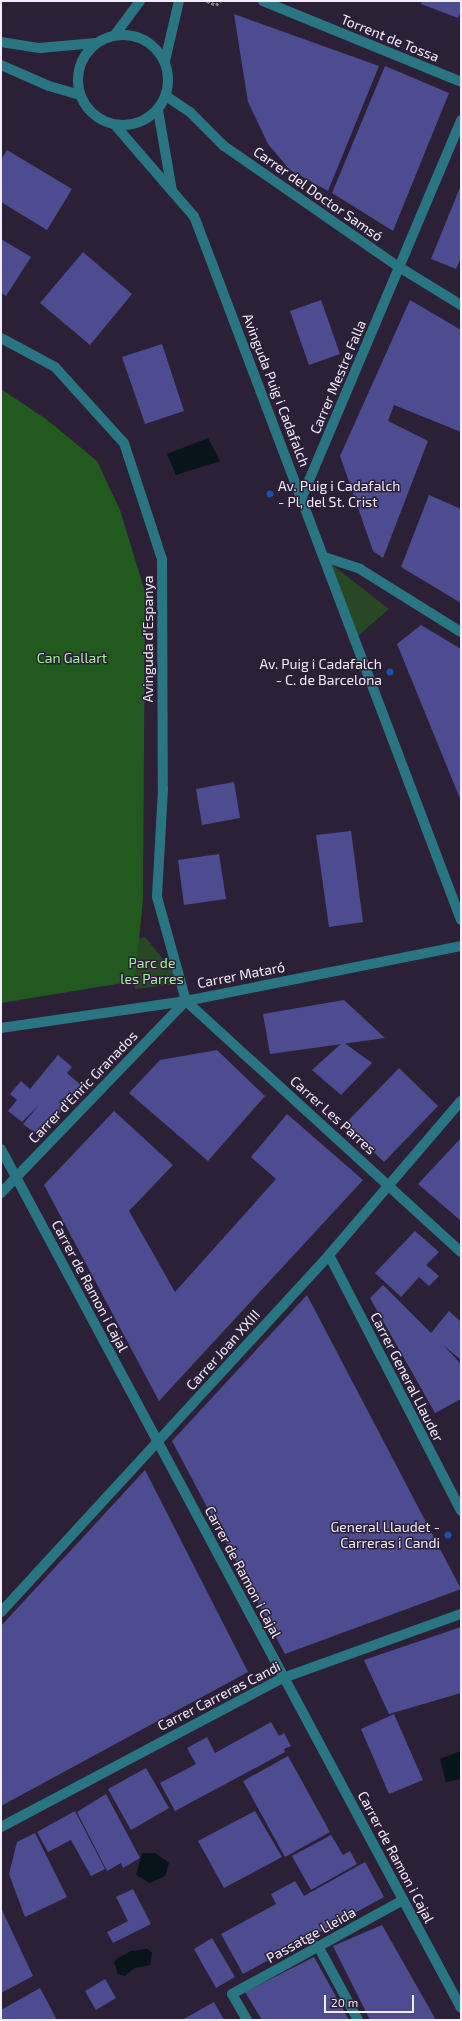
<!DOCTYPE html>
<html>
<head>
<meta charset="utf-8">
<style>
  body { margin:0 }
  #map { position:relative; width:462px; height:2021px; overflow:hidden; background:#2b2036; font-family:"Exo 2",sans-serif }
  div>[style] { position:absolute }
  .green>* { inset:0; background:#284725 }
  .forest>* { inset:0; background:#22591e }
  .water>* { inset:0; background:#071419 }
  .building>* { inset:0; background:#4d4c90 }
  .path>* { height:2.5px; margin-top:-1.25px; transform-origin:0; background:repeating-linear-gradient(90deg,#898093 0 3px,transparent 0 5px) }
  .minor>* { height:10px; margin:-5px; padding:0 5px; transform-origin:5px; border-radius:5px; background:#297682 }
  .tertiary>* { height:10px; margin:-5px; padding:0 5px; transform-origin:5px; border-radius:5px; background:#297682 }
  .tertiary>.ring { margin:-5px; padding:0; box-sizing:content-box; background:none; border:10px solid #297682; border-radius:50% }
  .dots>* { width:11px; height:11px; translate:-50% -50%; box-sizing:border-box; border:2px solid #2b2036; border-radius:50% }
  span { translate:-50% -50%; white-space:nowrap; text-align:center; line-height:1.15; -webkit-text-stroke:3px #2b2036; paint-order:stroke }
  .street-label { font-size:14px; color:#f3ecfb }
  .poi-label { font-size:14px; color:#f3ecfb }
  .left { translate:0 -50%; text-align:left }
  .right { translate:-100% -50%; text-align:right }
  .park-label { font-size:14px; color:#a4f19c }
  .frame { position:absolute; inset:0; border:2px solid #f3ecfb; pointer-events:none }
  .scale { position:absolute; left:324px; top:1995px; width:90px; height:18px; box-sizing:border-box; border:2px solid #f3ecfb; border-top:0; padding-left:5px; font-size:12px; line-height:14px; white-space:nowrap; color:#f3ecfb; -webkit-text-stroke:3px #2b2036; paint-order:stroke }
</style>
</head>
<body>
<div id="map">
  <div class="green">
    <i style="clip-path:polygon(331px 564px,389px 609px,358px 636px)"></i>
    <i style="clip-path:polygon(145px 937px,172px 970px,178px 984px,135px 989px,138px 939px)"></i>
  </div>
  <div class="forest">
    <i style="clip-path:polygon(1px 389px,46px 419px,97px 461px,120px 510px,145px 592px,143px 899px,135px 981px,1px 1003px)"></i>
  </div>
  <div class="water">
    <i style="clip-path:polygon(208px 438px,220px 461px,176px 475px,167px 454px)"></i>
    <i style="clip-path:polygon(461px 1751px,461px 1779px,446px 1782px,440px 1759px)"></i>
    <i style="clip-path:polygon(142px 1853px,155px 1853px,169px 1863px,165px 1876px,150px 1883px,136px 1875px)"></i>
    <i style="clip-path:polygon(148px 1949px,152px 1953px,150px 1965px,134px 1968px,125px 1976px,118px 1974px,114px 1962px,118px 1958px,131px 1951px)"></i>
  </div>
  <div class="building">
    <i style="clip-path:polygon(422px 1px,461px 1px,461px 11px,458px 18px,421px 4px)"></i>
    <i style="clip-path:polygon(234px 14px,379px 66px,328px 191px,290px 170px,268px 144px,248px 102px)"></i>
    <i style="clip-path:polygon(385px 66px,449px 93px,393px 231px,332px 193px)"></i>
    <i style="clip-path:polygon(7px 150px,72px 189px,47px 230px,1px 202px,1px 160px)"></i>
    <i style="clip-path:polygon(461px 185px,461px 258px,456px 269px,431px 259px)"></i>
    <i style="clip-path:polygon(1px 239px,31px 257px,6px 296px,1px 293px)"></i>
    <i style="clip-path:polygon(83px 252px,132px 294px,90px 345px,40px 303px)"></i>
    <i style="clip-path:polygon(321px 300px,340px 354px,309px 365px,290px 311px)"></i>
    <i style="clip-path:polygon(410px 300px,461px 330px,461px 432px,394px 405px,388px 421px,428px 441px,383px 558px,373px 551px,340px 456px)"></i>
    <i style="clip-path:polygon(162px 344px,184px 411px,145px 424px,122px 357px)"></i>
    <i style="clip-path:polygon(429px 495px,461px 509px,461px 603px,401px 567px)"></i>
    <i style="clip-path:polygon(421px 625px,461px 649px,461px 801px,397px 644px)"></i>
    <i style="clip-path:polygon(234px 782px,240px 818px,202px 825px,196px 789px)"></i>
    <i style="clip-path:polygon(351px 831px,363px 922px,329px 927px,316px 835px)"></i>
    <i style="clip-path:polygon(219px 854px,226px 899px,184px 905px,178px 860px)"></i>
    <i style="clip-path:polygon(344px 1000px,385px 1038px,270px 1054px,263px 1014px)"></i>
    <i style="clip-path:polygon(343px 1042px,372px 1063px,341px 1095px,312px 1070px)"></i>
    <i style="clip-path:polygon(217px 1050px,265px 1096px,208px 1161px,129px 1093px,160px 1060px)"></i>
    <i style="clip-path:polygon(58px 1055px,72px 1067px,67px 1073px,82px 1086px,40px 1137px,23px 1124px,39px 1105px,22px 1122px,8px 1111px,17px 1100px,10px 1094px,21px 1081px,30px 1089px)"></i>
    <i style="clip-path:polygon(399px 1068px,438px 1106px,384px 1162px,345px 1124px)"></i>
    <i style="clip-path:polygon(114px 1111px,173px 1165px,129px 1211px,175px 1292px,276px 1179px,251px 1157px,287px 1114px,363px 1180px,159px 1401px,44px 1185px)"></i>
    <i style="clip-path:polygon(461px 1138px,461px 1221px,418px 1184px)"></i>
    <i style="clip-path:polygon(415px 1231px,439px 1252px,426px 1265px,439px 1276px,429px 1286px,419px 1277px,401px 1297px,375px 1273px)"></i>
    <i style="clip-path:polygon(383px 1285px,431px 1333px,449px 1311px,461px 1322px,461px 1360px,443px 1345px,461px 1364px,461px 1399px,435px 1413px,370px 1298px)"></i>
    <i style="clip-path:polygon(307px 1295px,461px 1589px,285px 1654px,172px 1441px)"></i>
    <i style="clip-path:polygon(145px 1470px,248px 1672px,1px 1806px,1px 1626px)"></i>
    <i style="clip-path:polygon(461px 1627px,461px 1693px,389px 1714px,364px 1660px)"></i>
    <i style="clip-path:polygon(394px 1714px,423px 1780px,389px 1794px,361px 1729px)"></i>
    <i style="clip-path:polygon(271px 1722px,279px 1736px,284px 1733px,291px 1746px,284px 1749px,285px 1752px,175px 1811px,160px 1783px,196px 1764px,187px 1748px,207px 1737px,215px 1753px)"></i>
    <i style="clip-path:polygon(288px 1756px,330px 1832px,285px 1857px,243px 1781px)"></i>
    <i style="clip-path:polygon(146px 1768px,169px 1808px,131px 1830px,108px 1789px)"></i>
    <i style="clip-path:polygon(106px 1794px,140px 1858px,123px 1868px,121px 1863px,107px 1871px,77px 1812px)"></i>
    <i style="clip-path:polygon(75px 1811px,105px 1869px,91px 1876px,71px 1840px,48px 1852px,37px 1832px)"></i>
    <i style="clip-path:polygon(255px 1811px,282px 1857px,224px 1888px,198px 1841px)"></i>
    <i style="clip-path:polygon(35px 1833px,67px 1897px,25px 1917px,9px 1874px,17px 1842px)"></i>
    <i style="clip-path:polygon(331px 1835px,343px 1855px,350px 1851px,357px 1864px,311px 1890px,292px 1856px)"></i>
    <i style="clip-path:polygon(365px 1862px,384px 1897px,243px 1974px,221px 1934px,276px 1904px,271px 1894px,295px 1881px,304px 1896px)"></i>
    <i style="clip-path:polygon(133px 1889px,151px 1924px,113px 1943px,107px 1932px,128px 1921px,116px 1897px)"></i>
    <i style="clip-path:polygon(1px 1908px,33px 1976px,1px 1993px)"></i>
    <i style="clip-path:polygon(382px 1925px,436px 2020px,370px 2020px,333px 1946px)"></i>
    <i style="clip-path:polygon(212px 1938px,235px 1977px,216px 1988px,194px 1949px)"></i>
    <i style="clip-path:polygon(314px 1957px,349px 2020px,262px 2020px,245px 1992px)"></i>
    <i style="clip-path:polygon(105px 1979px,116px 1998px,96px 2010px,85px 1991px)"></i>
    <i style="clip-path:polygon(40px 1988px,57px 2020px,1px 2020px,1px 2010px)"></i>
    <i style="clip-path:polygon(214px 2002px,224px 2020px,182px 2020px)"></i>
  </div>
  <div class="path">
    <i style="left:207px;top:1px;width:10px;rotate:24deg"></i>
    <i style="left:216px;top:5px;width:6px;rotate:-45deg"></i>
  </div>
  <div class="minor">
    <i style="left:263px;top:1px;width:214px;rotate:22.2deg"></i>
    <i style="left:166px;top:96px;width:29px;rotate:34deg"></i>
    <i style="left:190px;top:112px;width:48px;rotate:45deg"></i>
    <i style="left:224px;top:146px;width:213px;rotate:34.7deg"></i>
    <i style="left:399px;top:267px;width:73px;rotate:31.5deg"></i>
    <i style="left:172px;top:191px;width:33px;rotate:49deg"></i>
    <i style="left:194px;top:216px;width:753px;rotate:69.23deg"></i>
    <i style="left:1px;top:338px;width:61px;rotate:28.2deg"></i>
    <i style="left:55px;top:367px;width:103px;rotate:47.8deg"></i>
    <i style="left:124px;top:443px;width:122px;rotate:71.9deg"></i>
    <i style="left:162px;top:559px;width:230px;rotate:89.8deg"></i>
    <i style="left:163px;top:789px;width:108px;rotate:93.2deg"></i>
    <i style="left:157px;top:897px;width:108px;rotate:74.4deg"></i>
    <i style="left:302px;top:497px;width:409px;rotate:-67.1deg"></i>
    <i style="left:324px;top:557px;width:38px;rotate:18deg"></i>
    <i style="left:360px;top:569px;width:119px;rotate:32deg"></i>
    <i style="left:186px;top:1001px;width:372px;rotate:42.4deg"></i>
    <i style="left:1px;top:1028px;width:187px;rotate:-8.3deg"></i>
    <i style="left:186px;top:1001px;width:280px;rotate:-11.3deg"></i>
    <i style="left:1px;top:1149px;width:974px;rotate:61.83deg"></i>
    <i style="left:1px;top:1193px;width:267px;rotate:-46.1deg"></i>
    <i style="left:329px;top:1255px;width:288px;rotate:62.7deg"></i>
    <i style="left:1px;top:1612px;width:485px;rotate:-47.4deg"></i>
    <i style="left:329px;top:1255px;width:203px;rotate:-49.4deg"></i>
    <i style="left:1px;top:1827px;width:319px;rotate:-27.9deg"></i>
    <i style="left:283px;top:1678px;width:189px;rotate:-19.8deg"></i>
    <i style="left:318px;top:1946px;width:84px;rotate:61.6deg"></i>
    <i style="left:247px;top:2020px;width:30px;rotate:-120deg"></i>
    <i style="left:232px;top:1994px;width:195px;rotate:-28.8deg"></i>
  </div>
  <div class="tertiary">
    <i class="ring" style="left:78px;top:35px;width:80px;height:80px"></i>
    <i style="left:114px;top:36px;width:44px;rotate:-53.4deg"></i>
    <i style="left:1px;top:42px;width:39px;rotate:9deg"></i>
    <i style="left:40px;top:48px;width:56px;rotate:-5.1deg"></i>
    <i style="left:165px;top:61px;width:62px;rotate:-76.9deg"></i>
    <i style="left:1px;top:65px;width:52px;rotate:23.6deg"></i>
    <i style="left:49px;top:86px;width:32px;rotate:16deg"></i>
    <i style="left:158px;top:110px;width:82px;rotate:80.2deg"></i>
    <i style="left:115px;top:125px;width:87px;rotate:49.2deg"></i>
  </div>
  <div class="dots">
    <i style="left:270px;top:494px;background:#1a4fb4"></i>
    <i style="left:390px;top:672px;background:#1a4fb4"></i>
    <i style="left:448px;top:1535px;background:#1a4fb4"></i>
  </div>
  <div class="street-label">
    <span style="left:390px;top:38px;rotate:22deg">Torrent de Tossa</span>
    <span style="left:318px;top:194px;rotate:35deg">Carrer del Doctor Samsó</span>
    <span style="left:338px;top:377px;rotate:-67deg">Carrer Mestre Falla</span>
    <span style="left:276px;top:390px;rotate:69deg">Avinguda Puig i Cadafalch</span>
    <span style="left:148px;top:639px;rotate:-90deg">Avinguda d'Espanya</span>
    <span style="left:241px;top:975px;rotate:-11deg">Carrer Mataró</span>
    <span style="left:83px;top:1087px;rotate:-46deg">Carrer d'Enric Granados</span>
    <span style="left:333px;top:1115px;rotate:42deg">Carrer Les Parres</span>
    <span style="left:90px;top:1286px;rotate:62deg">Carrer de Ramon i Cajal</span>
    <span style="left:223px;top:1350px;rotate:-48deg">Carrer Joan XXIII</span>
    <span style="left:407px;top:1377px;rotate:63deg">Carrer General Llauder</span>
    <span style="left:243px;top:1572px;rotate:62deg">Carrer de Ramon i Cajal</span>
    <span style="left:219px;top:1696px;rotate:-27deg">Carrer Carreras Candi</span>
    <span style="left:396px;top:1857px;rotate:62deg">Carrer de Ramon i Cajal</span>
    <span style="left:311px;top:1935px;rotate:-29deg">Passatge Lleida</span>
  </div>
  <div class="poi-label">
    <span class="left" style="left:278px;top:494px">Av. Puig i Cadafalch<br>- Pl, del St. Crist</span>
    <span class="right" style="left:382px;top:672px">Av. Puig i Cadafalch<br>- C. de Barcelona</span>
    <span class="right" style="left:440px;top:1535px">General Llaudet -<br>Carreras i Candi</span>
  </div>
  <div class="park-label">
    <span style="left:72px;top:658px">Can Gallart</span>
    <span style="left:152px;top:971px">Parc de<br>les Parres</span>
  </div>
  <div class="frame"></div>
  <div class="scale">20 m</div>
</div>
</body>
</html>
